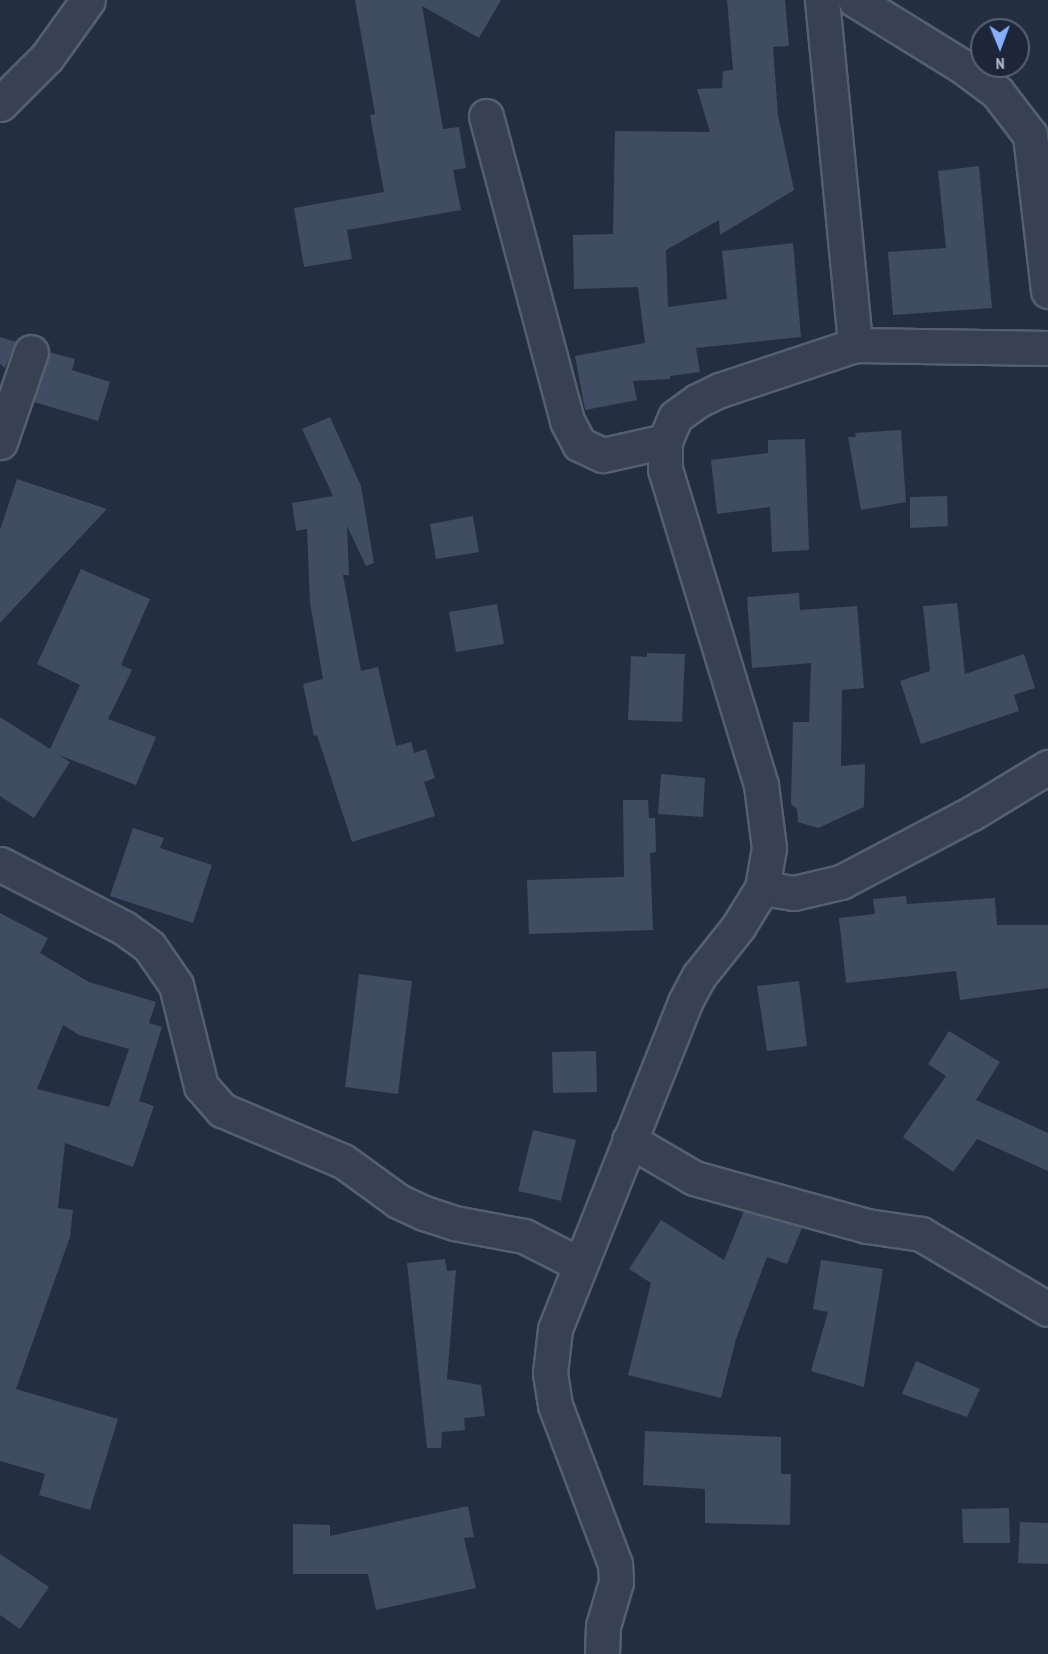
<!DOCTYPE html>
<html>
<head>
<meta charset="utf-8">
<style>
  body { margin:0 }
  #map { position:relative; width:1048px; height:1654px; overflow:hidden; background:#232f41; font-family:"PT Sans Narrow",sans-serif }
  div>[style] { position:absolute }
  .building>* { inset:0; background:#3f4c61 }
  .roads { filter:drop-shadow(2px 0 #555f6e) drop-shadow(-2px 0 #555f6e) drop-shadow(0 2px #555f6e) drop-shadow(0 -2px #555f6e) }
  .minor>* { height:33px; margin:-16.5px; padding:0 16.5px; transform-origin:16.5px; border-radius:16.5px; background:#374151 }
  span { translate:-50% -50%; white-space:nowrap; text-align:center; line-height:1.15; -webkit-text-stroke:6px #1c2636; paint-order:stroke }
  .north { position:absolute; left:970px; top:18px; width:60px; height:60px; box-sizing:border-box; background:#1c2636; border:2px solid #596272; border-radius:50%; rotate:179deg; font-size:16px; font-weight:700; line-height:24px; text-align:center; color:#b4bccb }
  .north::after { content:''; display:block; margin:auto; width:21px; height:27px; background:#85b0ff; clip-path:polygon(50% 0,100% 100%,50% 72%,0 100%) }
</style>
</head>
<body>
<div id="map">
  <div class="building">
    <i style="clip-path:polygon(355px 0,501px 0,479px 38px,422px 6px,443px 129px,459px 127px,466px 168px,453px 170px,461px 210px,347px 230px,352px 259px,304px 267px,294px 208px,384px 192px,370px 115px,375px 114px)"></i>
    <i style="clip-path:polygon(727px 0,785px 0,789px 46px,773px 47px,778px 115px,794px 190px,720px 235px,719px 220px,666px 250px,668px 307px,727px 299px,722px 251px,793px 243px,801px 337px,696px 348px,700px 372px,670px 376px,670px 379px,633px 381px,637px 400px,585px 410px,575px 356px,645px 343px,638px 287px,574px 289px,573px 235px,613px 234px,615px 131px,710px 132px,697px 89px,722px 88px,723px 71px,733px 70px)"></i>
    <i style="clip-path:polygon(979px 166px,992px 308px,893px 315px,888px 252px,946px 248px,938px 171px)"></i>
    <i style="clip-path:polygon(0 337px,16px 342px,5px 368px,0 364px)"></i>
    <i style="clip-path:polygon(49px 352px,75px 359px,72px 370px,110px 382px,98px 421px,34px 402px)"></i>
    <i style="clip-path:polygon(330px 417px,361px 486px,374px 563px,366px 566px,347px 526px,349px 575px,343px 575px,361px 671px,378px 667px,396px 746px,411px 742px,414px 753px,426px 749px,435px 778px,424px 782px,435px 816px,352px 842px,317px 735px,314px 736px,303px 684px,323px 679px,310px 602px,307px 529px,296px 531px,292px 503px,333px 496px,302px 429px)"></i>
    <i style="clip-path:polygon(901px 430px,906px 502px,861px 510px,848px 437px,856px 437px,855px 433px)"></i>
    <i style="clip-path:polygon(805px 439px,809px 550px,772px 552px,770px 507px,717px 514px,711px 460px,768px 453px,768px 440px)"></i>
    <i style="clip-path:polygon(17px 479px,107px 509px,0 623px,0 530px)"></i>
    <i style="clip-path:polygon(947px 496px,948px 526px,910px 528px,910px 497px)"></i>
    <i style="clip-path:polygon(473px 516px,479px 552px,436px 559px,430px 524px)"></i>
    <i style="clip-path:polygon(81px 569px,150px 599px,121px 665px,132px 670px,108px 719px,156px 737px,136px 785px,59px 755px,70px 762px,34px 818px,0 796px,0 717px,50px 749px,80px 685px,37px 664px)"></i>
    <i style="clip-path:polygon(799px 593px,800px 610px,857px 606px,864px 688px,842px 690px,841px 766px,865px 764px,864px 807px,818px 828px,798px 822px,797px 809px,791px 804px,793px 722px,809px 722px,811px 663px,752px 668px,747px 597px)"></i>
    <i style="clip-path:polygon(957px 603px,965px 674px,1024px 654px,1035px 688px,1014px 695px,1019px 711px,921px 744px,900px 681px,930px 671px,923px 606px)"></i>
    <i style="clip-path:polygon(497px 604px,504px 644px,456px 652px,449px 612px)"></i>
    <i style="clip-path:polygon(647px 653px,685px 654px,682px 722px,628px 720px,631px 656px,647px 657px)"></i>
    <i style="clip-path:polygon(661px 774px,705px 778px,703px 817px,658px 814px)"></i>
    <i style="clip-path:polygon(623px 800px,648px 800px,649px 818px,655px 818px,656px 852px,650px 853px,653px 930px,529px 934px,527px 880px,624px 877px)"></i>
    <i style="clip-path:polygon(133px 828px,164px 838px,160px 848px,212px 865px,193px 923px,110px 896px)"></i>
    <i style="clip-path:polygon(906px 896px,907px 904px,995px 898px,997px 925px,1048px 925px,1048px 988px,960px 1000px,956px 971px,846px 983px,839px 918px,875px 914px,873px 899px)"></i>
    <i style="clip-path:polygon(evenodd,0 913px,48px 938px,40px 953px,89px 982px,156px 1002px,149px 1023px,162px 1027px,139px 1101px,154px 1106px,133px 1167px,65px 1143px,58px 1208px,73px 1210px,70px 1237px,16px 1389px,118px 1419px,90px 1510px,39px 1495px,45px 1474px,0 1461px,0 913px,63px 1025px,79px 1035px,129px 1049px,109px 1107px,37px 1089px,63px 1025px)"></i>
    <i style="clip-path:polygon(359px 974px,412px 981px,398px 1094px,345px 1087px)"></i>
    <i style="clip-path:polygon(799px 981px,807px 1046px,767px 1051px,757px 986px)"></i>
    <i style="clip-path:polygon(949px 1031px,1000px 1062px,976px 1100px,1048px 1133px,1048px 1171px,977px 1139px,953px 1172px,903px 1137px,946px 1076px,928px 1064px)"></i>
    <i style="clip-path:polygon(596px 1051px,597px 1092px,553px 1093px,552px 1052px)"></i>
    <i style="clip-path:polygon(533px 1130px,576px 1140px,561px 1201px,518px 1191px)"></i>
    <i style="clip-path:polygon(744px 1211px,802px 1228px,787px 1264px,767px 1257px,736px 1339px,721px 1398px,628px 1375px,651px 1283px,629px 1269px,661px 1220px,724px 1260px)"></i>
    <i style="clip-path:polygon(445px 1259px,447px 1271px,456px 1270px,447px 1379px,481px 1385px,485px 1416px,464px 1418px,465px 1430px,442px 1432px,441px 1448px,427px 1448px,407px 1263px)"></i>
    <i style="clip-path:polygon(821px 1260px,883px 1269px,864px 1387px,811px 1371px,828px 1312px,813px 1309px)"></i>
    <i style="clip-path:polygon(916px 1361px,980px 1389px,967px 1417px,902px 1394px)"></i>
    <i style="clip-path:polygon(645px 1431px,781px 1437px,781px 1474px,791px 1474px,790px 1525px,705px 1523px,705px 1489px,643px 1485px)"></i>
    <i style="clip-path:polygon(468px 1506px,474px 1537px,464px 1538px,476px 1588px,376px 1610px,368px 1574px,293px 1574px,293px 1524px,330px 1525px,330px 1536px)"></i>
    <i style="clip-path:polygon(1009px 1508px,1010px 1543px,963px 1543px,962px 1509px)"></i>
    <i style="clip-path:polygon(1020px 1522px,1048px 1523px,1048px 1564px,1018px 1563px)"></i>
    <i style="clip-path:polygon(0 1554px,49px 1587px,20px 1629px,0 1615px)"></i>
  </div>
  <div class="roads">
    <div class="minor">
      <i style="left:822px;top:0;width:347px;rotate:84.5deg"></i>
      <i style="left:855px;top:0;width:126px;rotate:31.7deg"></i>
      <i style="left:962px;top:66px;width:44px;rotate:36.6deg"></i>
      <i style="left:997px;top:92px;width:54px;rotate:52.5deg"></i>
      <i style="left:1030px;top:135px;width:157px;rotate:83.4deg"></i>
      <i style="left:0;top:104px;width:66px;rotate:-45deg"></i>
      <i style="left:47px;top:57px;width:70px;rotate:-54.3deg"></i>
      <i style="left:486px;top:116px;width:316px;rotate:75.1deg"></i>
      <i style="left:567px;top:421px;width:26px;rotate:62deg"></i>
      <i style="left:579px;top:444px;width:26px;rotate:25deg"></i>
      <i style="left:603px;top:455px;width:64px;rotate:-12.7deg"></i>
      <i style="left:0;top:442px;width:95px;rotate:-71deg"></i>
      <i style="left:0;top:864px;width:140px;rotate:27.3deg"></i>
      <i style="left:124px;top:928px;width:31px;rotate:36deg"></i>
      <i style="left:149px;top:946px;width:47px;rotate:55.3deg"></i>
      <i style="left:176px;top:985px;width:104px;rotate:76.1deg"></i>
      <i style="left:201px;top:1086px;width:32px;rotate:49deg"></i>
      <i style="left:222px;top:1110px;width:131px;rotate:22.9deg"></i>
      <i style="left:343px;top:1161px;width:68px;rotate:36deg"></i>
      <i style="left:398px;top:1201px;width:29px;rotate:25deg"></i>
      <i style="left:424px;top:1213px;width:32px;rotate:18deg"></i>
      <i style="left:454px;top:1223px;width:71px;rotate:10.5deg"></i>
      <i style="left:524px;top:1236px;width:62px;rotate:27deg"></i>
      <i style="left:762px;top:888px;width:32px;rotate:9deg"></i>
      <i style="left:794px;top:893px;width:48px;rotate:-13.2deg"></i>
      <i style="left:841px;top:882px;width:148px;rotate:-27.8deg"></i>
      <i style="left:972px;top:813px;width:89px;rotate:-31.2deg"></i>
      <i style="left:629px;top:1140px;width:75px;rotate:30.3deg"></i>
      <i style="left:694px;top:1178px;width:180px;rotate:15.5deg"></i>
      <i style="left:867px;top:1226px;width:55px;rotate:8.4deg"></i>
      <i style="left:921px;top:1234px;width:147px;rotate:30.6deg"></i>
      <i style="left:602px;top:1654px;width:28px;rotate:-88deg"></i>
      <i style="left:603px;top:1626px;width:46px;rotate:-73.5deg"></i>
      <i style="left:616px;top:1582px;width:18px;rotate:-93deg"></i>
      <i style="left:615px;top:1564px;width:170px;rotate:-110.7deg"></i>
      <i style="left:555px;top:1405px;width:32px;rotate:-99deg"></i>
      <i style="left:550px;top:1373px;width:44px;rotate:-83.5deg"></i>
      <i style="left:555px;top:1329px;width:352px;rotate:-68.3deg"></i>
      <i style="left:685px;top:1002px;width:30px;rotate:-62deg"></i>
      <i style="left:699px;top:976px;width:63px;rotate:-51.5deg"></i>
      <i style="left:738px;top:927px;width:46px;rotate:-58.4deg"></i>
      <i style="left:762px;top:888px;width:41px;rotate:-80.1deg"></i>
      <i style="left:769px;top:848px;width:64px;rotate:-97.2deg"></i>
      <i style="left:761px;top:785px;width:330px;rotate:-106.9deg"></i>
      <i style="left:665px;top:469px;width:28px;rotate:-90deg"></i>
      <i style="left:665px;top:441px;width:26px;rotate:-67deg"></i>
      <i style="left:675px;top:417px;width:27px;rotate:-36deg"></i>
      <i style="left:697px;top:401px;width:25px;rotate:-26deg"></i>
      <i style="left:720px;top:390px;width:142px;rotate:-18.4deg"></i>
      <i style="left:855px;top:345px;width:193px;rotate:0.9deg"></i>
    </div>
  </div>
  <div class="north">N</div>
</div>
</body>
</html>
